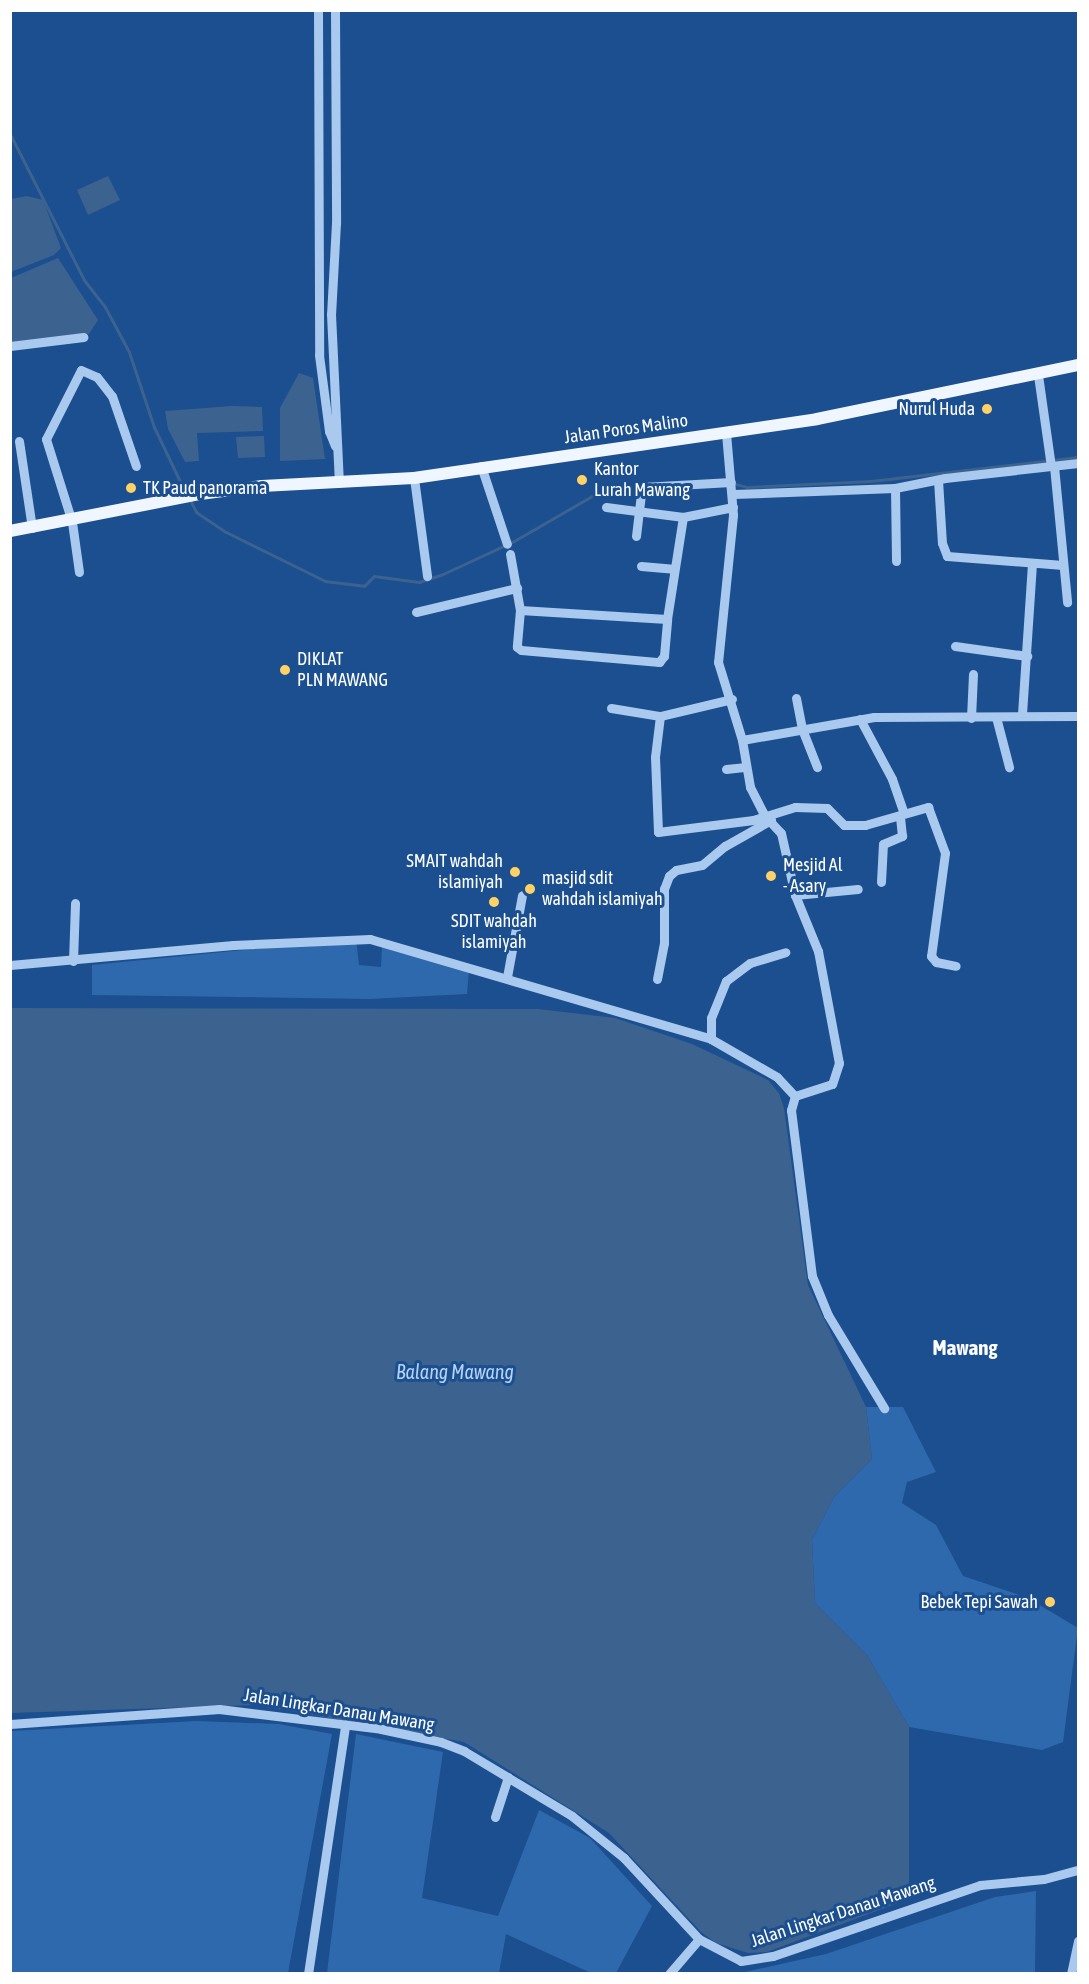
<!DOCTYPE html>
<html>
<head>
<meta charset="utf-8">
<style>
  body { margin:0 }
  #map { position:relative; width:1089px; height:1984px; overflow:hidden; background:#1b4f8f; font-family:"Asap Condensed",sans-serif }
  div>[style] { position:absolute }
  .green>* { inset:0; background:#2e69ad }
  .water>* { inset:0; background:#3c6290 }
  .stream>* { height:3px; margin:-1.5px; padding:0 1.5px; transform-origin:1.5px; border-radius:1.5px; background:#3c6290 }
  .minor>* { height:9px; margin:-4.5px; padding:0 4.5px; transform-origin:4.5px; border-radius:4.5px; background:#a9c9ee }
  .major>* { height:12px; margin:-6px; padding:0 6px; transform-origin:6px; border-radius:6px; background:#f0f6ff }
  .dots>* { width:16px; height:16px; translate:-50% -50%; box-sizing:border-box; border:3px solid #1b4f8f; border-radius:50% }
  span { translate:-50% -50%; white-space:nowrap; text-align:center; line-height:1.15; -webkit-text-stroke:6px #1b4f8f; paint-order:stroke }
  .poi-label { font-size:18px; color:#fff }
  .right { translate:-100% -50%; text-align:right }
  .left { translate:0 -50%; text-align:left }
  .street-label { font-size:18px; color:#fff }
  .water-label { font-size:20px; color:#b5d3f5; font-style:italic }
  .quarter-label { font-size:21px; color:#fff; font-weight:700 }
  .frame { position:absolute; inset:0; border:12px solid #fff; pointer-events:none }
</style>
</head>
<body>
<div id="map">
  <div class="green">
    <i style="clip-path:polygon(356px 939px,359px 965px,381px 967px,382px 946px,469px 971px,467px 994px,370px 999px,92px 995px,92px 965px)"></i>
    <i style="clip-path:polygon(866px 1407px,903px 1407px,936px 1472px,907px 1482px,902px 1503px,936px 1525px,963px 1576px,1028px 1598px,1078px 1628px,1063px 1742px,1042px 1750px,909px 1727px,867px 1655px,815px 1603px,812px 1540px,834px 1497px,872px 1459px)"></i>
    <i style="clip-path:polygon(197px 1721px,279px 1724px,332px 1734px,288px 1973px,11px 1973px,11px 1731px)"></i>
    <i style="clip-path:polygon(356px 1734px,443px 1752px,422px 1898px,498px 1916px,539px 1810px,590px 1838px,652px 1906px,616px 1973px,591px 1973px,506px 1934px,499px 1973px,327px 1973px)"></i>
    <i style="clip-path:polygon(1036px 1891px,1035px 1973px,740px 1973px,826px 1954px,995px 1897px)"></i>
  </div>
  <div class="water">
    <i style="clip-path:polygon(108px 176px,120px 200px,88px 215px,77px 190px)"></i>
    <i style="clip-path:polygon(27px 196px,43px 200px,61px 248px,54px 255px,11px 272px,11px 199px)"></i>
    <i style="clip-path:polygon(58px 258px,98px 320px,89px 334px,11px 344px,11px 278px)"></i>
    <i style="clip-path:polygon(299px 373px,313px 378px,325px 459px,280px 461px,280px 408px)"></i>
    <i style="clip-path:polygon(232px 406px,262px 407px,263px 431px,197px 433px,199px 461px,185px 462px,168px 429px,165px 411px)"></i>
    <i style="clip-path:polygon(264px 436px,265px 457px,238px 458px,236px 437px)"></i>
    <i style="clip-path:polygon(10px 1008px,538px 1009px,615px 1018px,692px 1044px,768px 1080px,779px 1093px,784px 1108px,808px 1285px,866px 1407px,872px 1459px,834px 1497px,812px 1540px,815px 1603px,867px 1655px,909px 1727px,909px 1893px,906px 1900px,767px 1952px,748px 1953px,716px 1943px,701px 1932px,609px 1833px,464px 1742px,256px 1705px,11px 1713px)"></i>
  </div>
  <div class="stream">
    <i style="left:10px;top:134px;width:164px;rotate:63.1deg"></i>
    <i style="left:84px;top:280px;width:34px;rotate:52deg"></i>
    <i style="left:105px;top:307px;width:51px;rotate:61.9deg"></i>
    <i style="left:129px;top:352px;width:79px;rotate:71.6deg"></i>
    <i style="left:154px;top:427px;width:72px;rotate:64.5deg"></i>
    <i style="left:731px;top:483px;width:16px;rotate:14deg"></i>
    <i style="left:747px;top:487px;width:124px;rotate:-2.8deg"></i>
    <i style="left:871px;top:481px;width:208px;rotate:-6.6deg"></i>
    <i style="left:190px;top:500px;width:13px;rotate:63deg"></i>
    <i style="left:196px;top:512px;width:36px;rotate:34deg"></i>
    <i style="left:226px;top:532px;width:110px;rotate:26.3deg"></i>
    <i style="left:325px;top:581px;width:39px;rotate:7deg"></i>
    <i style="left:364px;top:586px;width:14px;rotate:-45deg"></i>
    <i style="left:374px;top:576px;width:45px;rotate:7.6deg"></i>
    <i style="left:419px;top:582px;width:25px;rotate:-18deg"></i>
    <i style="left:443px;top:574px;width:78px;rotate:-24.9deg"></i>
    <i style="left:514px;top:541px;width:96px;rotate:-30deg"></i>
    <i style="left:597px;top:493px;width:46px;rotate:-8.8deg"></i>
  </div>
  <div class="minor">
    <i style="left:318px;top:10px;width:345px;rotate:89.8deg"></i>
    <i style="left:319px;top:355px;width:77px;rotate:82.5deg"></i>
    <i style="left:329px;top:431px;width:16px;rotate:68deg"></i>
    <i style="left:335px;top:10px;width:213px;rotate:89.7deg"></i>
    <i style="left:336px;top:223px;width:91px;rotate:93.1deg"></i>
    <i style="left:331px;top:314px;width:169px;rotate:87.3deg"></i>
    <i style="left:10px;top:346px;width:74px;rotate:-7deg"></i>
    <i style="left:1038px;top:375px;width:92px;rotate:81.9deg"></i>
    <i style="left:726px;top:433px;width:82px;rotate:85.1deg"></i>
    <i style="left:733px;top:515px;width:148px;rotate:95.8deg"></i>
    <i style="left:718px;top:662px;width:82px;rotate:72.9deg"></i>
    <i style="left:742px;top:740px;width:48px;rotate:80.3deg"></i>
    <i style="left:750px;top:787px;width:33px;rotate:63deg"></i>
    <i style="left:765px;top:816px;width:23px;rotate:47deg"></i>
    <i style="left:781px;top:833px;width:64px;rotate:77.3deg"></i>
    <i style="left:795px;top:895px;width:61px;rotate:67.7deg"></i>
    <i style="left:818px;top:951px;width:114px;rotate:79.4deg"></i>
    <i style="left:839px;top:1063px;width:22px;rotate:108deg"></i>
    <i style="left:832px;top:1084px;width:39px;rotate:162deg"></i>
    <i style="left:19px;top:441px;width:88px;rotate:81.5deg"></i>
    <i style="left:481px;top:466px;width:82px;rotate:71.6deg"></i>
    <i style="left:1054px;top:466px;width:137px;rotate:84.5deg"></i>
    <i style="left:414px;top:478px;width:99px;rotate:82.4deg"></i>
    <i style="left:938px;top:480px;width:63px;rotate:86.4deg"></i>
    <i style="left:942px;top:543px;width:14px;rotate:69deg"></i>
    <i style="left:947px;top:556px;width:116px;rotate:4.4deg"></i>
    <i style="left:642px;top:487px;width:89px;rotate:-3.2deg"></i>
    <i style="left:895px;top:488px;width:73px;rotate:89.2deg"></i>
    <i style="left:733px;top:494px;width:162px;rotate:-2.1deg"></i>
    <i style="left:895px;top:488px;width:51px;rotate:-11.3deg"></i>
    <i style="left:945px;top:478px;width:134px;rotate:-6.4deg"></i>
    <i style="left:606px;top:507px;width:78px;rotate:7.4deg"></i>
    <i style="left:636px;top:536px;width:42px;rotate:-83.2deg"></i>
    <i style="left:510px;top:554px;width:57px;rotate:79.9deg"></i>
    <i style="left:520px;top:610px;width:37px;rotate:95deg"></i>
    <i style="left:517px;top:647px;width:5px;rotate:37deg"></i>
    <i style="left:521px;top:650px;width:139px;rotate:5deg"></i>
    <i style="left:659px;top:662px;width:8px;rotate:-50deg"></i>
    <i style="left:664px;top:656px;width:37px;rotate:-85deg"></i>
    <i style="left:641px;top:566px;width:32px;rotate:5deg"></i>
    <i style="left:79px;top:572px;width:50px;rotate:-98deg"></i>
    <i style="left:72px;top:522px;width:87px;rotate:-107.4deg"></i>
    <i style="left:46px;top:439px;width:77px;rotate:-63.1deg"></i>
    <i style="left:81px;top:370px;width:17px;rotate:24deg"></i>
    <i style="left:97px;top:377px;width:24px;rotate:52deg"></i>
    <i style="left:112px;top:396px;width:74px;rotate:71.1deg"></i>
    <i style="left:520px;top:610px;width:147px;rotate:3.5deg"></i>
    <i style="left:667px;top:619px;width:103px;rotate:-81.1deg"></i>
    <i style="left:683px;top:517px;width:51px;rotate:-11.3deg"></i>
    <i style="left:416px;top:612px;width:104px;rotate:-13.4deg"></i>
    <i style="left:955px;top:646px;width:73px;rotate:7.9deg"></i>
    <i style="left:796px;top:698px;width:32px;rotate:79deg"></i>
    <i style="left:802px;top:729px;width:41px;rotate:68.5deg"></i>
    <i style="left:732px;top:699px;width:74px;rotate:166.7deg"></i>
    <i style="left:660px;top:716px;width:41px;rotate:97deg"></i>
    <i style="left:655px;top:757px;width:75px;rotate:87.7deg"></i>
    <i style="left:658px;top:832px;width:96px;rotate:-7.2deg"></i>
    <i style="left:753px;top:820px;width:44px;rotate:-17.2deg"></i>
    <i style="left:795px;top:807px;width:32px;rotate:2deg"></i>
    <i style="left:827px;top:808px;width:24px;rotate:45deg"></i>
    <i style="left:844px;top:825px;width:21px"></i>
    <i style="left:865px;top:825px;width:66px;rotate:-15.9deg"></i>
    <i style="left:928px;top:807px;width:49px;rotate:69.7deg"></i>
    <i style="left:945px;top:853px;width:104px;rotate:97.7deg"></i>
    <i style="left:931px;top:956px;width:8px;rotate:50deg"></i>
    <i style="left:936px;top:962px;width:20px;rotate:11deg"></i>
    <i style="left:611px;top:708px;width:50px;rotate:9.3deg"></i>
    <i style="left:1022px;top:714px;width:151px;rotate:-86.2deg"></i>
    <i style="left:996px;top:717px;width:52px;rotate:75.4deg"></i>
    <i style="left:971px;top:718px;width:44px;rotate:-87.4deg"></i>
    <i style="left:860px;top:719px;width:68px;rotate:61.9deg"></i>
    <i style="left:892px;top:779px;width:36px;rotate:71deg"></i>
    <i style="left:742px;top:740px;width:134px;rotate:-9.9deg"></i>
    <i style="left:874px;top:717px;width:204px;rotate:-0.3deg"></i>
    <i style="left:726px;top:769px;width:18px;rotate:-6deg"></i>
    <i style="left:881px;top:882px;width:38px;rotate:-87deg"></i>
    <i style="left:883px;top:844px;width:21px;rotate:-23deg"></i>
    <i style="left:902px;top:836px;width:20px;rotate:-96deg"></i>
    <i style="left:795px;top:895px;width:63px;rotate:-5.4deg"></i>
    <i style="left:73px;top:961px;width:58px;rotate:-88deg"></i>
    <i style="left:10px;top:965px;width:224px;rotate:-5.1deg"></i>
    <i style="left:233px;top:945px;width:137px;rotate:-2.5deg"></i>
    <i style="left:370px;top:939px;width:355px;rotate:16.3deg"></i>
    <i style="left:711px;top:1039px;width:76px;rotate:29.9deg"></i>
    <i style="left:777px;top:1077px;width:26px;rotate:47deg"></i>
    <i style="left:795px;top:1096px;width:15px;rotate:106deg"></i>
    <i style="left:791px;top:1110px;width:167px;rotate:82.8deg"></i>
    <i style="left:812px;top:1276px;width:42px;rotate:67.7deg"></i>
    <i style="left:828px;top:1315px;width:109px;rotate:58.9deg"></i>
    <i style="left:507px;top:977px;width:83px;rotate:-79.6deg"></i>
    <i style="left:657px;top:979px;width:37px;rotate:-79deg"></i>
    <i style="left:664px;top:943px;width:54px;rotate:-90deg"></i>
    <i style="left:664px;top:889px;width:14px;rotate:-69deg"></i>
    <i style="left:669px;top:876px;width:9px;rotate:-41deg"></i>
    <i style="left:676px;top:870px;width:26px;rotate:-11deg"></i>
    <i style="left:702px;top:865px;width:30px;rotate:-40deg"></i>
    <i style="left:725px;top:846px;width:53px;rotate:-29.5deg"></i>
    <i style="left:711px;top:1039px;width:21px;rotate:-90deg"></i>
    <i style="left:711px;top:1018px;width:40px;rotate:-68deg"></i>
    <i style="left:726px;top:981px;width:30px;rotate:-37deg"></i>
    <i style="left:750px;top:963px;width:37px;rotate:-17deg"></i>
    <i style="left:10px;top:1724px;width:210px;rotate:-4.1deg"></i>
    <i style="left:219px;top:1709px;width:163px;rotate:7deg"></i>
    <i style="left:381px;top:1729px;width:61px;rotate:12.2deg"></i>
    <i style="left:441px;top:1742px;width:25px;rotate:21deg"></i>
    <i style="left:464px;top:1751px;width:126px;rotate:31deg"></i>
    <i style="left:572px;top:1816px;width:67px;rotate:38.9deg"></i>
    <i style="left:624px;top:1858px;width:110px;rotate:47.2deg"></i>
    <i style="left:699px;top:1939px;width:47px;rotate:27.6deg"></i>
    <i style="left:741px;top:1961px;width:32px;rotate:-9deg"></i>
    <i style="left:773px;top:1956px;width:219px;rotate:-18.9deg"></i>
    <i style="left:980px;top:1885px;width:64px;rotate:-5.4deg"></i>
    <i style="left:1044px;top:1879px;width:35px;rotate:-15deg"></i>
    <i style="left:495px;top:1817px;width:42px;rotate:-72deg"></i>
    <i style="left:308px;top:1974px;width:252px;rotate:-81.5deg"></i>
    <i style="left:669px;top:1974px;width:46px;rotate:-49.4deg"></i>
    <i style="left:1071px;top:1974px;width:34px;rotate:-78deg"></i>
  </div>
  <div class="major">
    <i style="left:10px;top:531px;width:194px;rotate:-11deg"></i>
    <i style="left:200px;top:494px;width:63px;rotate:-7.4deg"></i>
    <i style="left:262px;top:486px;width:152px;rotate:-3deg"></i>
    <i style="left:414px;top:478px;width:407px;rotate:-8.3deg"></i>
    <i style="left:817px;top:419px;width:267px;rotate:-11.7deg"></i>
  </div>
  <div class="dots">
    <i style="left:987px;top:409px;background:#ffd166"></i>
    <i style="left:582px;top:480px;background:#ffd166"></i>
    <i style="left:131px;top:488px;background:#ffd166"></i>
    <i style="left:285px;top:670px;background:#ffd166"></i>
    <i style="left:515px;top:872px;background:#ffd166"></i>
    <i style="left:771px;top:876px;background:#ffd166"></i>
    <i style="left:530px;top:889px;background:#ffd166"></i>
    <i style="left:494px;top:902px;background:#ffd166"></i>
    <i style="left:1050px;top:1602px;background:#ffd166"></i>
  </div>
  <div class="poi-label">
    <span class="right" style="left:975px;top:409px">Nurul Huda</span>
    <span class="left" style="left:594px;top:480px">Kantor<br>Lurah Mawang</span>
    <span class="left" style="left:143px;top:488px">TK Paud panorama</span>
    <span class="left" style="left:297px;top:670px">DIKLAT<br>PLN MAWANG</span>
    <span class="right" style="left:503px;top:872px">SMAIT wahdah<br>islamiyah</span>
    <span class="left" style="left:783px;top:876px">Mesjid Al<br>- Asary</span>
    <span class="left" style="left:542px;top:889px">masjid sdit<br>wahdah islamiyah</span>
    <span style="left:494px;top:932px">SDIT wahdah<br>islamiyah</span>
    <span class="right" style="left:1038px;top:1602px">Bebek Tepi Sawah</span>
  </div>
  <div class="street-label">
    <span style="left:626px;top:429px;rotate:-8deg">Jalan Poros Malino</span>
    <span style="left:339px;top:1710px;rotate:9deg">Jalan Lingkar Danau Mawang</span>
    <span style="left:843px;top:1912px;rotate:-18deg">Jalan Lingkar Danau Mawang</span>
  </div>
  <div class="water-label">
    <span style="left:455px;top:1371px">Balang Mawang</span>
  </div>
  <div class="quarter-label">
    <span style="left:965px;top:1347px">Mawang</span>
  </div>
  <div class="frame"></div>
</div>
</body>
</html>
